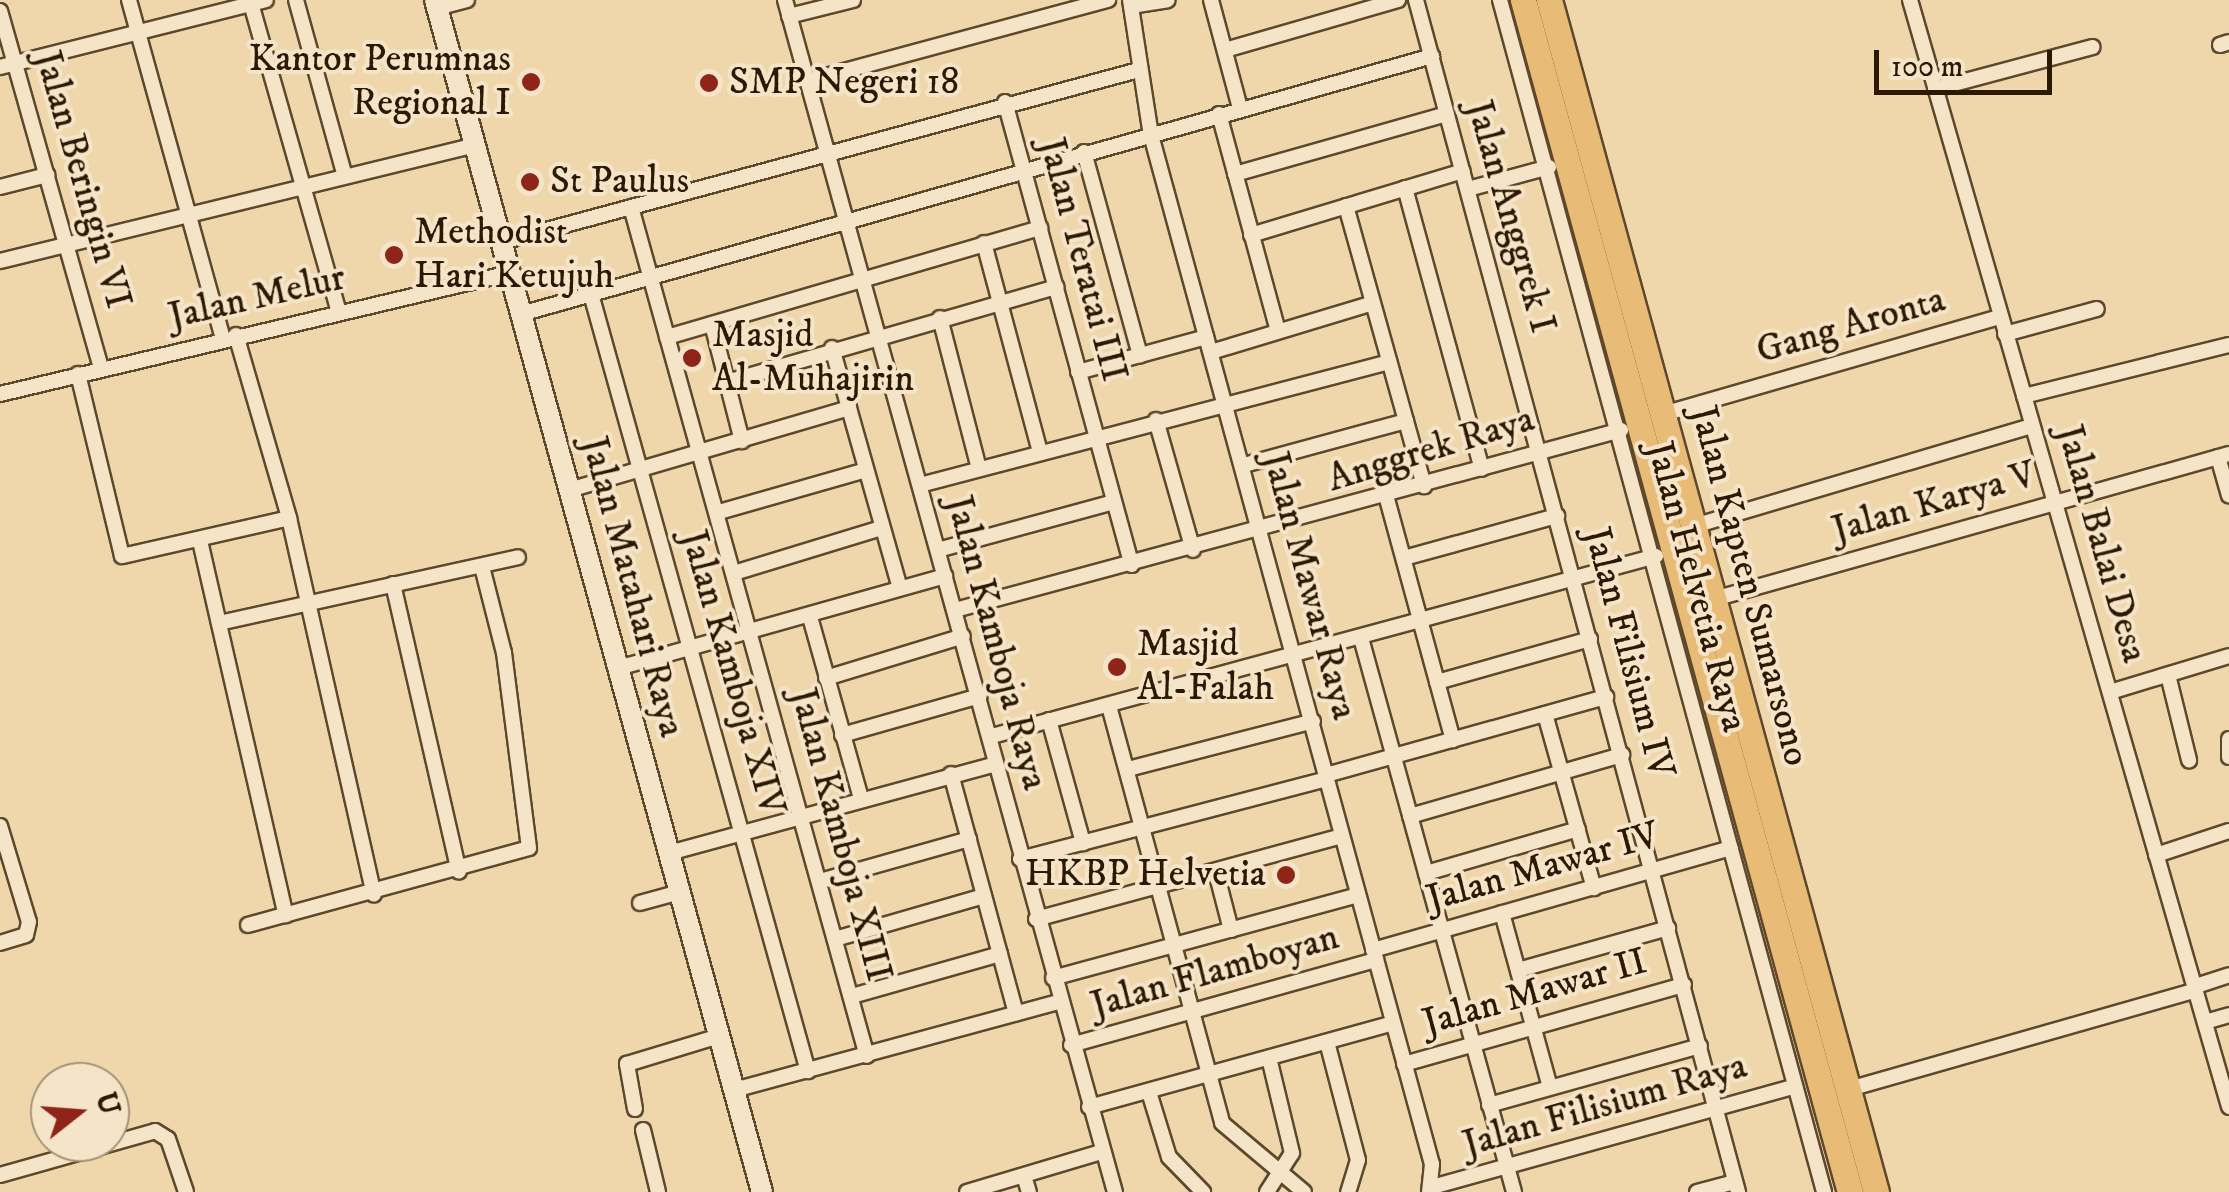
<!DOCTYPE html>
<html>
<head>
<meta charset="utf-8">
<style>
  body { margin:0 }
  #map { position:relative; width:2229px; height:1192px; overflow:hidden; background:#efd6ab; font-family:"IM FELL DW Pica",serif }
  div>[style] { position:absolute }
  .roads { filter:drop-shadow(2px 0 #5e482b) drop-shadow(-2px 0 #5e482b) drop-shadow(0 2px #5e482b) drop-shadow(0 -2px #5e482b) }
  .street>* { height:14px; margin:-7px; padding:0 7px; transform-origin:7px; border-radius:7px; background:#f5e4c8 }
  .secondary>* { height:20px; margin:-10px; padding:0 10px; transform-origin:10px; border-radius:10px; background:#f5e4c8 }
  .highway>* { height:25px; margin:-12.5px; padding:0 12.5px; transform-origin:12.5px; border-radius:12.5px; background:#e8bb76 }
  .dots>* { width:28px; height:28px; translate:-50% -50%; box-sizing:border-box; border:5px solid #f5e4c8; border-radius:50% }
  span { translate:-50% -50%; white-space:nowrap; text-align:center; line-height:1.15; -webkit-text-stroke:8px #f5e4c8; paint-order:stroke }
  .poi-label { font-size:38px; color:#2d1900 }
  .right { translate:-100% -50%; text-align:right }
  .left { translate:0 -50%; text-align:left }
  .street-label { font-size:38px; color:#2d1900 }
  .north { position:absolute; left:30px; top:1062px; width:100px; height:100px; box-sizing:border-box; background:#f5e4c8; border:2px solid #a59378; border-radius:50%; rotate:73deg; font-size:28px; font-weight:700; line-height:40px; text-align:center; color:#2d1900 }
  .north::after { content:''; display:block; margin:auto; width:35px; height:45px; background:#8f2418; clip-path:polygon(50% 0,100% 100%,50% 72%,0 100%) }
  .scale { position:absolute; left:1874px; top:50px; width:178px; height:45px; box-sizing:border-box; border:5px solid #2d1900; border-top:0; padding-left:12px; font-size:30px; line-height:35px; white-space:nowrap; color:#2d1900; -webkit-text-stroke:8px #f5e4c8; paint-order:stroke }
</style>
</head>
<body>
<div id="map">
  <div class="roads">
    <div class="street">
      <i style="left:129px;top:0;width:351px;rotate:74.5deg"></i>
      <i style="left:250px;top:0;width:324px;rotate:74.1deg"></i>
      <i style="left:296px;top:0;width:180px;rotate:74.5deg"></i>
      <i style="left:785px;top:0;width:1237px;rotate:74.53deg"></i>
      <i style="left:1130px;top:0;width:137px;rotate:81.2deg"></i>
      <i style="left:1151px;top:135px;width:1067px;rotate:74.73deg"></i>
      <i style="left:1432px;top:1164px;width:28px;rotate:96deg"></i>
      <i style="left:1211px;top:0;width:112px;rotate:75deg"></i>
      <i style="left:1416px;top:0;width:1235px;rotate:74.88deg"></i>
      <i style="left:1500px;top:0;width:1235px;rotate:74.79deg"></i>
      <i style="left:1910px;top:0;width:1152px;rotate:73.92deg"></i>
      <i style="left:1131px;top:6px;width:37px;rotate:-9deg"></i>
      <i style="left:437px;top:8px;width:31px;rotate:-15deg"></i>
      <i style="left:0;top:11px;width:370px;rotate:74.2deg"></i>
      <i style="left:789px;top:16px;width:66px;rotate:-14deg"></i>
      <i style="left:2220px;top:45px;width:9px;rotate:-18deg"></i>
      <i style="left:1225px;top:50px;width:180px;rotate:-16.1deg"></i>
      <i style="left:0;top:67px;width:274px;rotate:-14.1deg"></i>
      <i style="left:807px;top:81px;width:312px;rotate:-15.1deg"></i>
      <i style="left:1935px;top:89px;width:163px;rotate:-14.9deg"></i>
      <i style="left:1005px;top:102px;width:480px;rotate:74.7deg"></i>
      <i style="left:1219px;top:114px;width:225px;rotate:74.8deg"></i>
      <i style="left:1084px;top:152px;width:211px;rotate:74.6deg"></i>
      <i style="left:1235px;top:174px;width:220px;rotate:-15.8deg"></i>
      <i style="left:0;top:187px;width:49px;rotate:-14.3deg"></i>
      <i style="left:1405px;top:188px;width:291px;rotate:74.7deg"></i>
      <i style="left:1468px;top:189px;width:84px;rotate:-15.2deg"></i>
      <i style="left:1346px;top:206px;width:291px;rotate:74.4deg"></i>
      <i style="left:631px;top:207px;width:881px;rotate:74.47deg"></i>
      <i style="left:1251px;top:235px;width:221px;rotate:-16.8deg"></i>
      <i style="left:502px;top:242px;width:656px;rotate:-15.12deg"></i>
      <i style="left:984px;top:243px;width:216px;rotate:75deg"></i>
      <i style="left:0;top:261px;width:489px;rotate:-13.7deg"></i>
      <i style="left:591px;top:294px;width:807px;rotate:74.4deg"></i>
      <i style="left:521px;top:314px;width:947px;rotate:-15.81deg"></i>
      <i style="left:940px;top:318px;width:156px;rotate:75.5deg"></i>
      <i style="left:712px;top:324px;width:121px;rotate:75.6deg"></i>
      <i style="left:2005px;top:334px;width:95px;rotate:-15.2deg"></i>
      <i style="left:236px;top:335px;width:191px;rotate:73.8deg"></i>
      <i style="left:289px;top:518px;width:386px;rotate:77.3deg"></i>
      <i style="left:667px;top:337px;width:389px;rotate:-16.3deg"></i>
      <i style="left:832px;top:348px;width:249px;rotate:74.2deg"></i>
      <i style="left:1211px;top:352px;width:169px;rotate:-16.8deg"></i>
      <i style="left:1078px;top:372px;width:133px;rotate:-15.3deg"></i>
      <i style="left:78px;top:374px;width:187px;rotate:76.4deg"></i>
      <i style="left:122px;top:556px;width:171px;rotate:-12.8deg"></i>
      <i style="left:727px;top:382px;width:343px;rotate:-16.1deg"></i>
      <i style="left:0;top:394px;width:524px;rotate:-13.35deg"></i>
      <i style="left:2024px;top:396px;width:211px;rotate:-14deg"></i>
      <i style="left:1663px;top:414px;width:351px;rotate:-16.1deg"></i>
      <i style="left:1156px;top:420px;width:135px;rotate:74.1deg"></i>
      <i style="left:2218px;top:457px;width:40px;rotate:74deg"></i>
      <i style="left:1244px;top:465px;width:168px;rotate:-15.2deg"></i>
      <i style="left:920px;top:485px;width:485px;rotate:-14.7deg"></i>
      <i style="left:569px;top:490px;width:292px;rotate:-16.3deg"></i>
      <i style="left:1387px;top:499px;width:250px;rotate:74.7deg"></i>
      <i style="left:719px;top:512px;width:153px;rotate:-15.9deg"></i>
      <i style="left:1694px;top:526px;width:352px;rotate:-16.5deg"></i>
      <i style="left:200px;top:541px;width:384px;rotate:77.1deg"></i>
      <i style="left:938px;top:550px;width:182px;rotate:-15.3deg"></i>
      <i style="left:1404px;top:558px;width:159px;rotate:-15.4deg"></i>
      <i style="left:734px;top:573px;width:154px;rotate:-17deg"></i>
      <i style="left:393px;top:584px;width:295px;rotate:77.1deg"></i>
      <i style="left:1714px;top:599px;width:535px;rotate:-15.72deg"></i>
      <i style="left:955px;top:610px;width:690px;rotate:-15.12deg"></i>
      <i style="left:810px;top:617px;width:189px;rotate:74.3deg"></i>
      <i style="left:219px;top:623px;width:306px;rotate:-12.4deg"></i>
      <i style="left:1361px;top:638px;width:575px;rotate:74.56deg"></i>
      <i style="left:618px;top:668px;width:340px;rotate:-15.7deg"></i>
      <i style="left:2168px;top:675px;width:88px;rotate:76.1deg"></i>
      <i style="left:826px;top:678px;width:143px;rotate:-17deg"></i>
      <i style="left:1437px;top:682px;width:159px;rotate:-15.7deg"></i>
      <i style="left:2110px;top:692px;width:124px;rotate:-16.8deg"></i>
      <i style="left:1109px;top:706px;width:432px;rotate:74.8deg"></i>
      <i style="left:1222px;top:1123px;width:107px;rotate:40.1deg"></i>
      <i style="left:1545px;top:714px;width:181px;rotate:74.3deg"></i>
      <i style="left:1049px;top:720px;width:128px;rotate:74.5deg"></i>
      <i style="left:842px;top:735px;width:143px;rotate:-15.8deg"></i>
      <i style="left:992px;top:736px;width:688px;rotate:-15.17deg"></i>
      <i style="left:2229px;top:739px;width:18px;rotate:90deg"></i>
      <i style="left:1128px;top:769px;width:191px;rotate:-14.5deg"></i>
      <i style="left:951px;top:774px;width:248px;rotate:74.8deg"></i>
      <i style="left:1326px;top:775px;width:291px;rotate:-15.6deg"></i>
      <i style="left:1410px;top:816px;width:221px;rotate:-16.1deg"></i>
      <i style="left:0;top:826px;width:100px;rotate:73.2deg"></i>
      <i style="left:29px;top:922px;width:13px;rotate:103deg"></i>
      <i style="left:26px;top:935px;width:27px;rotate:163deg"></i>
      <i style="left:669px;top:853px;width:339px;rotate:-15.2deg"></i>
      <i style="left:2156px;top:855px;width:77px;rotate:-18.2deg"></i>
      <i style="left:1020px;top:859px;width:317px;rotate:-14.6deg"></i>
      <i style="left:1216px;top:872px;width:60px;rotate:75.5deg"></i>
      <i style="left:1426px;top:873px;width:158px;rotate:-16.1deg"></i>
      <i style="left:820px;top:881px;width:155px;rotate:-15.7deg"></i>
      <i style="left:640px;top:903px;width:41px;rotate:-15.4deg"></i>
      <i style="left:1502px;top:913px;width:180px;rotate:74.6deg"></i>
      <i style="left:1036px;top:919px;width:317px;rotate:-15.2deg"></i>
      <i style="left:248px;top:925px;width:291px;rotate:-15.3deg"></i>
      <i style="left:529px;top:848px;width:197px;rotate:-97.3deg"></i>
      <i style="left:504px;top:653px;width:89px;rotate:-104.3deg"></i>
      <i style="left:835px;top:939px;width:155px;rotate:-16.1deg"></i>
      <i style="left:1373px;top:950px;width:372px;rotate:-15.9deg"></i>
      <i style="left:1518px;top:970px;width:156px;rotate:-15.6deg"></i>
      <i style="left:1053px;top:978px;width:316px;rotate:-15.2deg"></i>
      <i style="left:2196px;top:986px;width:35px;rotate:-18deg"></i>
      <i style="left:852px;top:996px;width:154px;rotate:-15.8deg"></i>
      <i style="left:2205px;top:1022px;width:25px;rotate:-16deg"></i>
      <i style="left:1327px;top:1042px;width:122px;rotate:75.3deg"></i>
      <i style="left:1358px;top:1160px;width:34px;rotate:107deg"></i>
      <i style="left:1071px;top:1045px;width:317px;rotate:-15.6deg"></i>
      <i style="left:1404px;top:1064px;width:291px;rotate:-15.8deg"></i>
      <i style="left:1849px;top:1089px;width:361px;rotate:-15.9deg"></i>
      <i style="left:734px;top:1090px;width:337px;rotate:-15.2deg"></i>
      <i style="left:1149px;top:1092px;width:68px;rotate:72.9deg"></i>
      <i style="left:1169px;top:1157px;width:49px;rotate:45.8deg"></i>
      <i style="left:1489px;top:1105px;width:219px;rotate:-15.6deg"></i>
      <i style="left:1089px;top:1107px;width:315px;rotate:-15.4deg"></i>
      <i style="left:635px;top:1109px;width:46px;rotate:-100.1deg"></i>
      <i style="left:627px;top:1064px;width:96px;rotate:-16.9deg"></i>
      <i style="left:643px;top:1130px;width:64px;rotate:76.4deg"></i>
      <i style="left:0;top:1175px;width:161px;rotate:-15.8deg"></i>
      <i style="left:155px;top:1131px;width:15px;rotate:32deg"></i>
      <i style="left:168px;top:1139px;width:56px;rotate:71.2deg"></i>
      <i style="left:1024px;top:1176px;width:17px;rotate:73deg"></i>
      <i style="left:1432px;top:1187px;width:377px;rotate:-15.5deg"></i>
      <i style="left:967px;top:1192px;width:140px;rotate:-16.6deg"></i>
      <i style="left:1267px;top:1192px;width:46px;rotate:-57.3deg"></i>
      <i style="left:1292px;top:1153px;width:98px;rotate:-103.6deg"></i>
      <i style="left:1697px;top:1192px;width:39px;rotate:-15deg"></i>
    </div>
    <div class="secondary">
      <i style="left:435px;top:0;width:1236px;rotate:74.66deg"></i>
    </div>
    <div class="highway">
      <i style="left:1523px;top:0;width:1236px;rotate:74.66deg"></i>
      <i style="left:1549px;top:0;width:1236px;rotate:74.66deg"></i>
    </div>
  </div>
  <div class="dots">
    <i style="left:531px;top:82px;background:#8f2418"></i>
    <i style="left:709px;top:83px;background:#8f2418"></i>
    <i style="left:530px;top:182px;background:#8f2418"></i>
    <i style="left:394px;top:255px;background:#8f2418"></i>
    <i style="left:692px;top:358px;background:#8f2418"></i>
    <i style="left:1117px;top:667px;background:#8f2418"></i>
    <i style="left:1286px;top:875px;background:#8f2418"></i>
  </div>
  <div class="poi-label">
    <span class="right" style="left:511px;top:82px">Kantor Perumnas<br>Regional I</span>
    <span class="left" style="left:729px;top:83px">SMP Negeri 18</span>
    <span class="left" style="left:550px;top:182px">St Paulus</span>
    <span class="left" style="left:414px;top:255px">Methodist<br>Hari Ketujuh</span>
    <span class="left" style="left:712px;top:358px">Masjid<br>Al-Muhajirin</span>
    <span class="left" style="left:1137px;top:667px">Masjid<br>Al-Falah</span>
    <span class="right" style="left:1266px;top:875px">HKBP Helvetia</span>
  </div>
  <div class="street-label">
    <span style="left:82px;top:180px;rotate:74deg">Jalan Beringin VI</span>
    <span style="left:1510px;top:217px;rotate:74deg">Jalan Anggrek I</span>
    <span style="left:1082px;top:260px;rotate:75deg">Jalan Teratai III</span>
    <span style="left:257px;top:298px;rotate:-13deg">Jalan Melur</span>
    <span style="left:1851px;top:326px;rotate:-16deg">Gang Aronta</span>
    <span style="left:1431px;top:450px;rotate:-17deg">Anggrek Raya</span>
    <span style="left:1934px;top:503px;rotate:-16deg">Jalan Karya V</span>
    <span style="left:2101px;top:544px;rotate:74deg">Jalan Balai Desa</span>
    <span style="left:1309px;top:586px;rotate:75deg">Jalan Mawar Raya</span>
    <span style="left:1749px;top:586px;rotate:75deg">Jalan Kapten Sumarsono</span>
    <span style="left:632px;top:587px;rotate:75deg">Jalan Matahari Raya</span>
    <span style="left:1696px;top:587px;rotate:75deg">Jalan Helvetia Raya</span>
    <span style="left:996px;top:643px;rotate:75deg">Jalan Kamboja Raya</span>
    <span style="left:1628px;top:653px;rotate:75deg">Jalan Filisium IV</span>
    <span style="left:732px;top:673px;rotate:74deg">Jalan Kamboja XIV</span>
    <span style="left:840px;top:835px;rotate:75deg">Jalan Kamboja XIII</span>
    <span style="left:1543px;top:868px;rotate:-16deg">Jalan Mawar IV</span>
    <span style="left:1215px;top:972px;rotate:-16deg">Jalan Flamboyan</span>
    <span style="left:1535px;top:993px;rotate:-16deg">Jalan Mawar II</span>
    <span style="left:1605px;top:1106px;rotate:-16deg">Jalan Filisium Raya</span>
  </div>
  <div class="north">U</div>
  <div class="scale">100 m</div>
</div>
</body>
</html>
